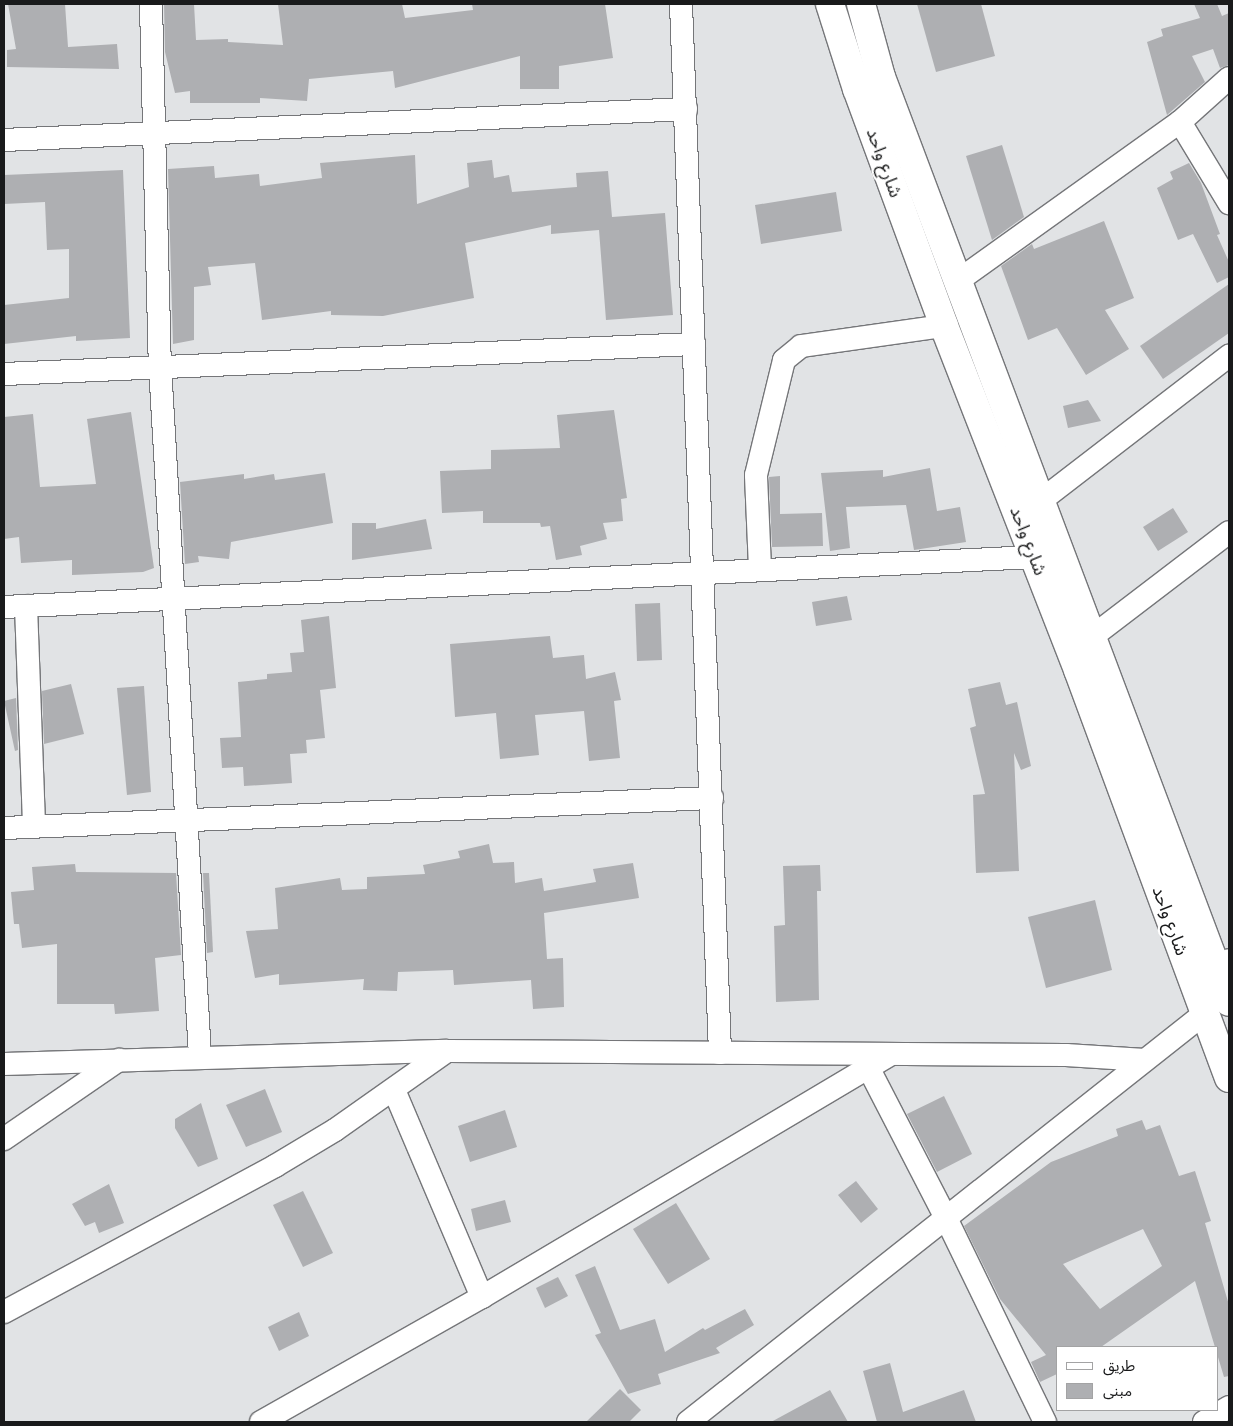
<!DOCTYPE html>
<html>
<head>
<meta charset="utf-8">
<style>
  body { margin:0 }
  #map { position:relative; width:1233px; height:1426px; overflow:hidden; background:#e1e3e5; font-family:"Space Grotesk","Noto Sans Arabic",sans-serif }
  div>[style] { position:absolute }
  .building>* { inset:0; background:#aeafb2 }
  .roads { filter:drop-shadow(1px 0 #757679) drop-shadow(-1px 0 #757679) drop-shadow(0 1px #757679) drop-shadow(0 -1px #757679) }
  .minor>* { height:22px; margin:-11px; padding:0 11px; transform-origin:11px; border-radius:11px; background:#fff }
  .tertiary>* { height:28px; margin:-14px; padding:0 14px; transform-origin:14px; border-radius:14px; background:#fff }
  span { translate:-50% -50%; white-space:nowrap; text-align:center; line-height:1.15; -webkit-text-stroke:4.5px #fff; paint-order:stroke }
  .street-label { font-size:18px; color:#191a1b }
  .frame { position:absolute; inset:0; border:5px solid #191a1b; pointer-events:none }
  .legend { position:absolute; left:1056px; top:1346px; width:162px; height:65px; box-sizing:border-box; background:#fff; border:1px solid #a3a3a4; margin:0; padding:6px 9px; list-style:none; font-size:15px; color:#191a1b }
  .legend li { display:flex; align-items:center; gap:10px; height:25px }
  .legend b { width:25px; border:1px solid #a3a3a4 }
</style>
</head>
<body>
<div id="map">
  <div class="building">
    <i style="clip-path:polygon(8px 4px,65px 4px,68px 47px,117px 44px,119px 69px,7px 67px,7px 50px,16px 49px)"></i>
    <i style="clip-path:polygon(164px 4px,194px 4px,196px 40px,228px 39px,228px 42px,283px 45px,278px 4px,402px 4px,405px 18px,473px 10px,472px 4px,605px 4px,613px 58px,559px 66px,559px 89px,520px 89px,520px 56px,395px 88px,393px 71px,309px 79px,307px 101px,260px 98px,260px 103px,190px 103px,190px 91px,175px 93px,165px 52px)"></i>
    <i style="clip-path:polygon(917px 4px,981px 4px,995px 56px,936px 72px)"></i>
    <i style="clip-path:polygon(1194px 4px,1217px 4px,1222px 16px,1229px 13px,1229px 65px,1220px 68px,1213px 49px,1192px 56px,1205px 82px,1167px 115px,1147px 42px,1163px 36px,1161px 29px,1200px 18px)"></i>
    <i style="clip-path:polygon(1002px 145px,1024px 217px,992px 240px,966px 156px)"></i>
    <i style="clip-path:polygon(415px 155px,417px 204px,469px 187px,467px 163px,492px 160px,494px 178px,509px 175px,512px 192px,577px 187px,576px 173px,608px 171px,612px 217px,665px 213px,673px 315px,606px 320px,599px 230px,551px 234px,551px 225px,465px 243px,474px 298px,383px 316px,331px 315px,331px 311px,262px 320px,255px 263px,208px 267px,211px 285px,194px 287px,194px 340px,173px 344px,168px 169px,214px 166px,215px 178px,259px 174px,260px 186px,322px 178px,320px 163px)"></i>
    <i style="clip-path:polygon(1189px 163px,1201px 183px,1220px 234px,1217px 235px,1229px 262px,1229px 277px,1217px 283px,1193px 234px,1178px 240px,1157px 188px,1173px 179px,1170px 172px)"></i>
    <i style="clip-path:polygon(123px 170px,130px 338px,76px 341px,76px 336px,4px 344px,4px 305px,69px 298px,69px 249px,47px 250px,45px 202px,4px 204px,4px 175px)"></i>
    <i style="clip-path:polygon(836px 192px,842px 231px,761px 244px,755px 205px)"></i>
    <i style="clip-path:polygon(1104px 221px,1134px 298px,1105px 310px,1129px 349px,1086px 375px,1057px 328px,1028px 340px,1001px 266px,1032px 244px,1034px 249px)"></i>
    <i style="clip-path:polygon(1229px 284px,1229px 333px,1163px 379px,1140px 346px)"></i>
    <i style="clip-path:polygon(1088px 400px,1101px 421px,1068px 428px,1063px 406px)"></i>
    <i style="clip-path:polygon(614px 410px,627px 498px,621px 499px,623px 521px,603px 523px,607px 539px,580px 546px,582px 555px,556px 560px,550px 526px,541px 527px,540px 523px,483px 523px,483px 511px,442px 513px,440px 471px,491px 469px,491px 450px,560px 448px,557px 415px)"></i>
    <i style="clip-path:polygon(131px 412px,154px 568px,143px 572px,72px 575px,72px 560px,21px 563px,19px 537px,4px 539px,4px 417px,33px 414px,40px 487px,96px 484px,87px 419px)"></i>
    <i style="clip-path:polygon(930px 468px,937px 511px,960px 507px,966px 542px,914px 550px,906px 505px,846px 507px,850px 548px,830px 551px,821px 473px,883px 470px,883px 477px)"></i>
    <i style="clip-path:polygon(325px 473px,333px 523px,231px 542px,229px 559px,198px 556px,199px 562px,185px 564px,180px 482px,244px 474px,244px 479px,274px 474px,275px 480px)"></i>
    <i style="clip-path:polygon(780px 476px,780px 514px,822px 513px,823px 546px,772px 547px,769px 477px)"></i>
    <i style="clip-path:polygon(1173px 508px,1188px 532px,1158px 551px,1143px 527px)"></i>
    <i style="clip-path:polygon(426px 519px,432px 549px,352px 560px,352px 523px,376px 523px,376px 529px)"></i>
    <i style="clip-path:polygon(847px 596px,852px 620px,816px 626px,812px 602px)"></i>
    <i style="clip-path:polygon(660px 603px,662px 660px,637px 661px,635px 604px)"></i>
    <i style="clip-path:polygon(329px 616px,336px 688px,320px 690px,325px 738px,306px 740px,307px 753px,290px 754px,292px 783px,244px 786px,243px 767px,222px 768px,220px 738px,241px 737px,238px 682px,267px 679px,267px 674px,292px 672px,290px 653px,304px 652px,301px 620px)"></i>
    <i style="clip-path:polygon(550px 636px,553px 658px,584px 655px,586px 679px,615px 672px,621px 700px,614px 701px,620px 758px,589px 761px,584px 711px,535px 715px,539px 755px,500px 759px,496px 713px,455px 717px,450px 644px)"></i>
    <i style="clip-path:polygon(1000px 682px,1006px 705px,1017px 702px,1031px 766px,1021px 770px,1014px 753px,1019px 871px,976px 873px,973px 795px,985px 794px,970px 728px,976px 726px,968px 689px)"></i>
    <i style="clip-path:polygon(71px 684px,84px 734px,44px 744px,42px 691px)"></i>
    <i style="clip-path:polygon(144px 686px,151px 792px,127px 795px,117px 688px)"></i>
    <i style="clip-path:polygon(16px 698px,18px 750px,15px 751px,4px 701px)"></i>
    <i style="clip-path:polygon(489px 844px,493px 863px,514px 862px,515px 883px,542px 878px,544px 891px,596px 882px,593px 869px,633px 863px,639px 898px,544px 913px,547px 959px,563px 958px,564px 1007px,533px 1009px,531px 980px,454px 985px,453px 970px,398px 972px,397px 991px,363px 990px,364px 979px,279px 985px,279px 974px,255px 978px,246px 931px,278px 929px,275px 888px,340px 878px,342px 890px,367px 889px,367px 877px,425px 874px,423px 865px,460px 858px,458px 851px)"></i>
    <i style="clip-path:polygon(75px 864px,76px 872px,176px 873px,181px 955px,155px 958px,159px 1011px,115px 1014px,114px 1004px,57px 1004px,57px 944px,22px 948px,19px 924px,14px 924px,11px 892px,34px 890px,32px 867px)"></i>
    <i style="clip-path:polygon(820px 865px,821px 891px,817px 891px,819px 1000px,776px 1002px,774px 926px,785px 925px,783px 866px)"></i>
    <i style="clip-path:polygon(203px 873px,209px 873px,213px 952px,207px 953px)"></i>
    <i style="clip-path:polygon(1095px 900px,1112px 970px,1046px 988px,1028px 917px)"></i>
    <i style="clip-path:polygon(265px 1089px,282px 1132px,246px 1147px,226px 1105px)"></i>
    <i style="clip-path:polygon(944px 1096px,972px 1154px,937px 1172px,907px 1114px)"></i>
    <i style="clip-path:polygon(201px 1103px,218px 1159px,198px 1167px,175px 1128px,175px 1119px)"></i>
    <i style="clip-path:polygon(505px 1110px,517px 1147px,470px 1162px,458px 1126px)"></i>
    <i style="clip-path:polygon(evenodd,1142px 1120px,1146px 1130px,1160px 1125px,1179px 1176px,1195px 1171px,1211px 1221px,1205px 1223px,1229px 1305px,1229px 1376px,1224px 1377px,1195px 1281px,1101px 1347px,1057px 1347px,1057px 1374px,1040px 1382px,1031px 1362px,1046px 1355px,1000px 1299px,964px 1226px,1051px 1162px,1118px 1136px,1116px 1129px,1142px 1120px,1143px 1229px,1162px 1266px,1100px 1309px,1063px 1264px,1143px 1229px)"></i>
    <i style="clip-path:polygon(856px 1181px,878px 1209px,861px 1223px,838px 1195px)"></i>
    <i style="clip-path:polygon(109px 1184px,124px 1223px,99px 1233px,95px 1222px,85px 1226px,72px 1204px)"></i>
    <i style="clip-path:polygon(303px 1191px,333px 1253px,303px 1267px,273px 1205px)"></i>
    <i style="clip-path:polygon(505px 1200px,511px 1222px,476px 1231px,471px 1209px)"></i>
    <i style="clip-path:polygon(676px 1203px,710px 1259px,668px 1284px,633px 1229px)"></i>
    <i style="clip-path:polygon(595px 1266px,620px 1330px,655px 1319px,665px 1352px,703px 1328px,705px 1330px,745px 1309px,754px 1325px,716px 1348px,720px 1353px,658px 1374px,661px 1384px,628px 1394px,595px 1335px,601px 1333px,575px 1275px)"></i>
    <i style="clip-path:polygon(558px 1277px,568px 1296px,545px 1308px,536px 1288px)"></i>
    <i style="clip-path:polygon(299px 1312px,309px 1336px,279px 1351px,268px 1327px)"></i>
    <i style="clip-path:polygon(890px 1363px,903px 1412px,964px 1390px,976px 1422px,877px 1422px,863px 1371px)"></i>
    <i style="clip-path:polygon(620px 1389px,641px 1410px,629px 1422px,586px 1422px)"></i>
    <i style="clip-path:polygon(830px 1390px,848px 1422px,771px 1422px)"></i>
  </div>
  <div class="roads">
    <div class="minor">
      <i style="left:151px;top:4px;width:362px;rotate:88.6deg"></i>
      <i style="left:160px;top:366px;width:691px;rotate:86.68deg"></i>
      <i style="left:681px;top:4px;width:1050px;rotate:87.87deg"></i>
      <i style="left:1180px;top:122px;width:95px;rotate:58.8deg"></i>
      <i style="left:4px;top:140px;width:683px;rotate:-2.6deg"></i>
      <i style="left:959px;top:280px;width:272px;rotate:-35.6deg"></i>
      <i style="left:1180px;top:122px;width:66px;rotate:-41.9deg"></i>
      <i style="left:4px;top:374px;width:691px;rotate:-2.49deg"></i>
      <i style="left:1043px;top:499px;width:235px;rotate:-37.6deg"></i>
      <i style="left:760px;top:568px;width:93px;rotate:-92.5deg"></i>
      <i style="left:756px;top:475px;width:118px;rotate:-76.3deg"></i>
      <i style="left:784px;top:360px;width:22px;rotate:-39deg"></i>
      <i style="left:801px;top:346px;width:144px;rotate:-8deg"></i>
      <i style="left:26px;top:606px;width:221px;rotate:87.9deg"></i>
      <i style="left:4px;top:607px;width:1031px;rotate:-2.78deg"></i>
      <i style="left:1093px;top:636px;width:171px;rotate:-37.4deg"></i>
      <i style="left:4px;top:828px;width:709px;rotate:-2.43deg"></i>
      <i style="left:4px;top:1064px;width:443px;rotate:-1.7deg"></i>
      <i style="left:447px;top:1051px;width:619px;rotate:0.37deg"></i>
      <i style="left:1066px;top:1055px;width:79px;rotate:3.6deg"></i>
      <i style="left:869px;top:1069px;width:165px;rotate:62.7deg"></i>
      <i style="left:945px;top:1216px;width:229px;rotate:64.1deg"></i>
      <i style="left:394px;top:1090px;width:225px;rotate:67deg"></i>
      <i style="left:4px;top:1139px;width:140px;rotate:-34.5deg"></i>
      <i style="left:4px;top:1312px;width:308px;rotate:-28.3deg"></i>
      <i style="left:275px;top:1166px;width:70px;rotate:-31deg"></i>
      <i style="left:335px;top:1130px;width:137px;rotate:-35.2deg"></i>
      <i style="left:261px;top:1422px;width:254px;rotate:-29.5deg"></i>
      <i style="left:482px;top:1297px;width:474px;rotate:-30.7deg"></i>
      <i style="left:688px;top:1422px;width:659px;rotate:-38.35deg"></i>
      <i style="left:1205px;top:1013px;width:47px;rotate:-75.1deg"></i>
      <i style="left:1217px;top:968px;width:14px;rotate:-34deg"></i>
      <i style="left:1204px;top:1422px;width:29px;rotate:-31deg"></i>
    </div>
    <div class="tertiary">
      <i style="left:830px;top:4px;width:89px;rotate:72.4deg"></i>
      <i style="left:857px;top:89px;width:252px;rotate:69.8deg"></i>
      <i style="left:944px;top:326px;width:369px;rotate:68.7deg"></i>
      <i style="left:1078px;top:670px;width:435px;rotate:69.7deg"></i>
      <i style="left:861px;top:4px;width:76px;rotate:74.7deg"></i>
      <i style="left:881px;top:77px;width:988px;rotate:69.38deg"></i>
    </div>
  </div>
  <div class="street-label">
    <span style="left:884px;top:163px;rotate:70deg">شارع واحد</span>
    <span style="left:1028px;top:541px;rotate:69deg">شارع واحد</span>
    <span style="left:1170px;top:921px;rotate:70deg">شارع واحد</span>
  </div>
  <div class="frame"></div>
  <ul class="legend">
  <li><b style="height:6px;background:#fff"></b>طريق</li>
  <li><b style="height:14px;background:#aeafb2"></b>مبنى</li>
  </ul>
</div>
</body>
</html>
